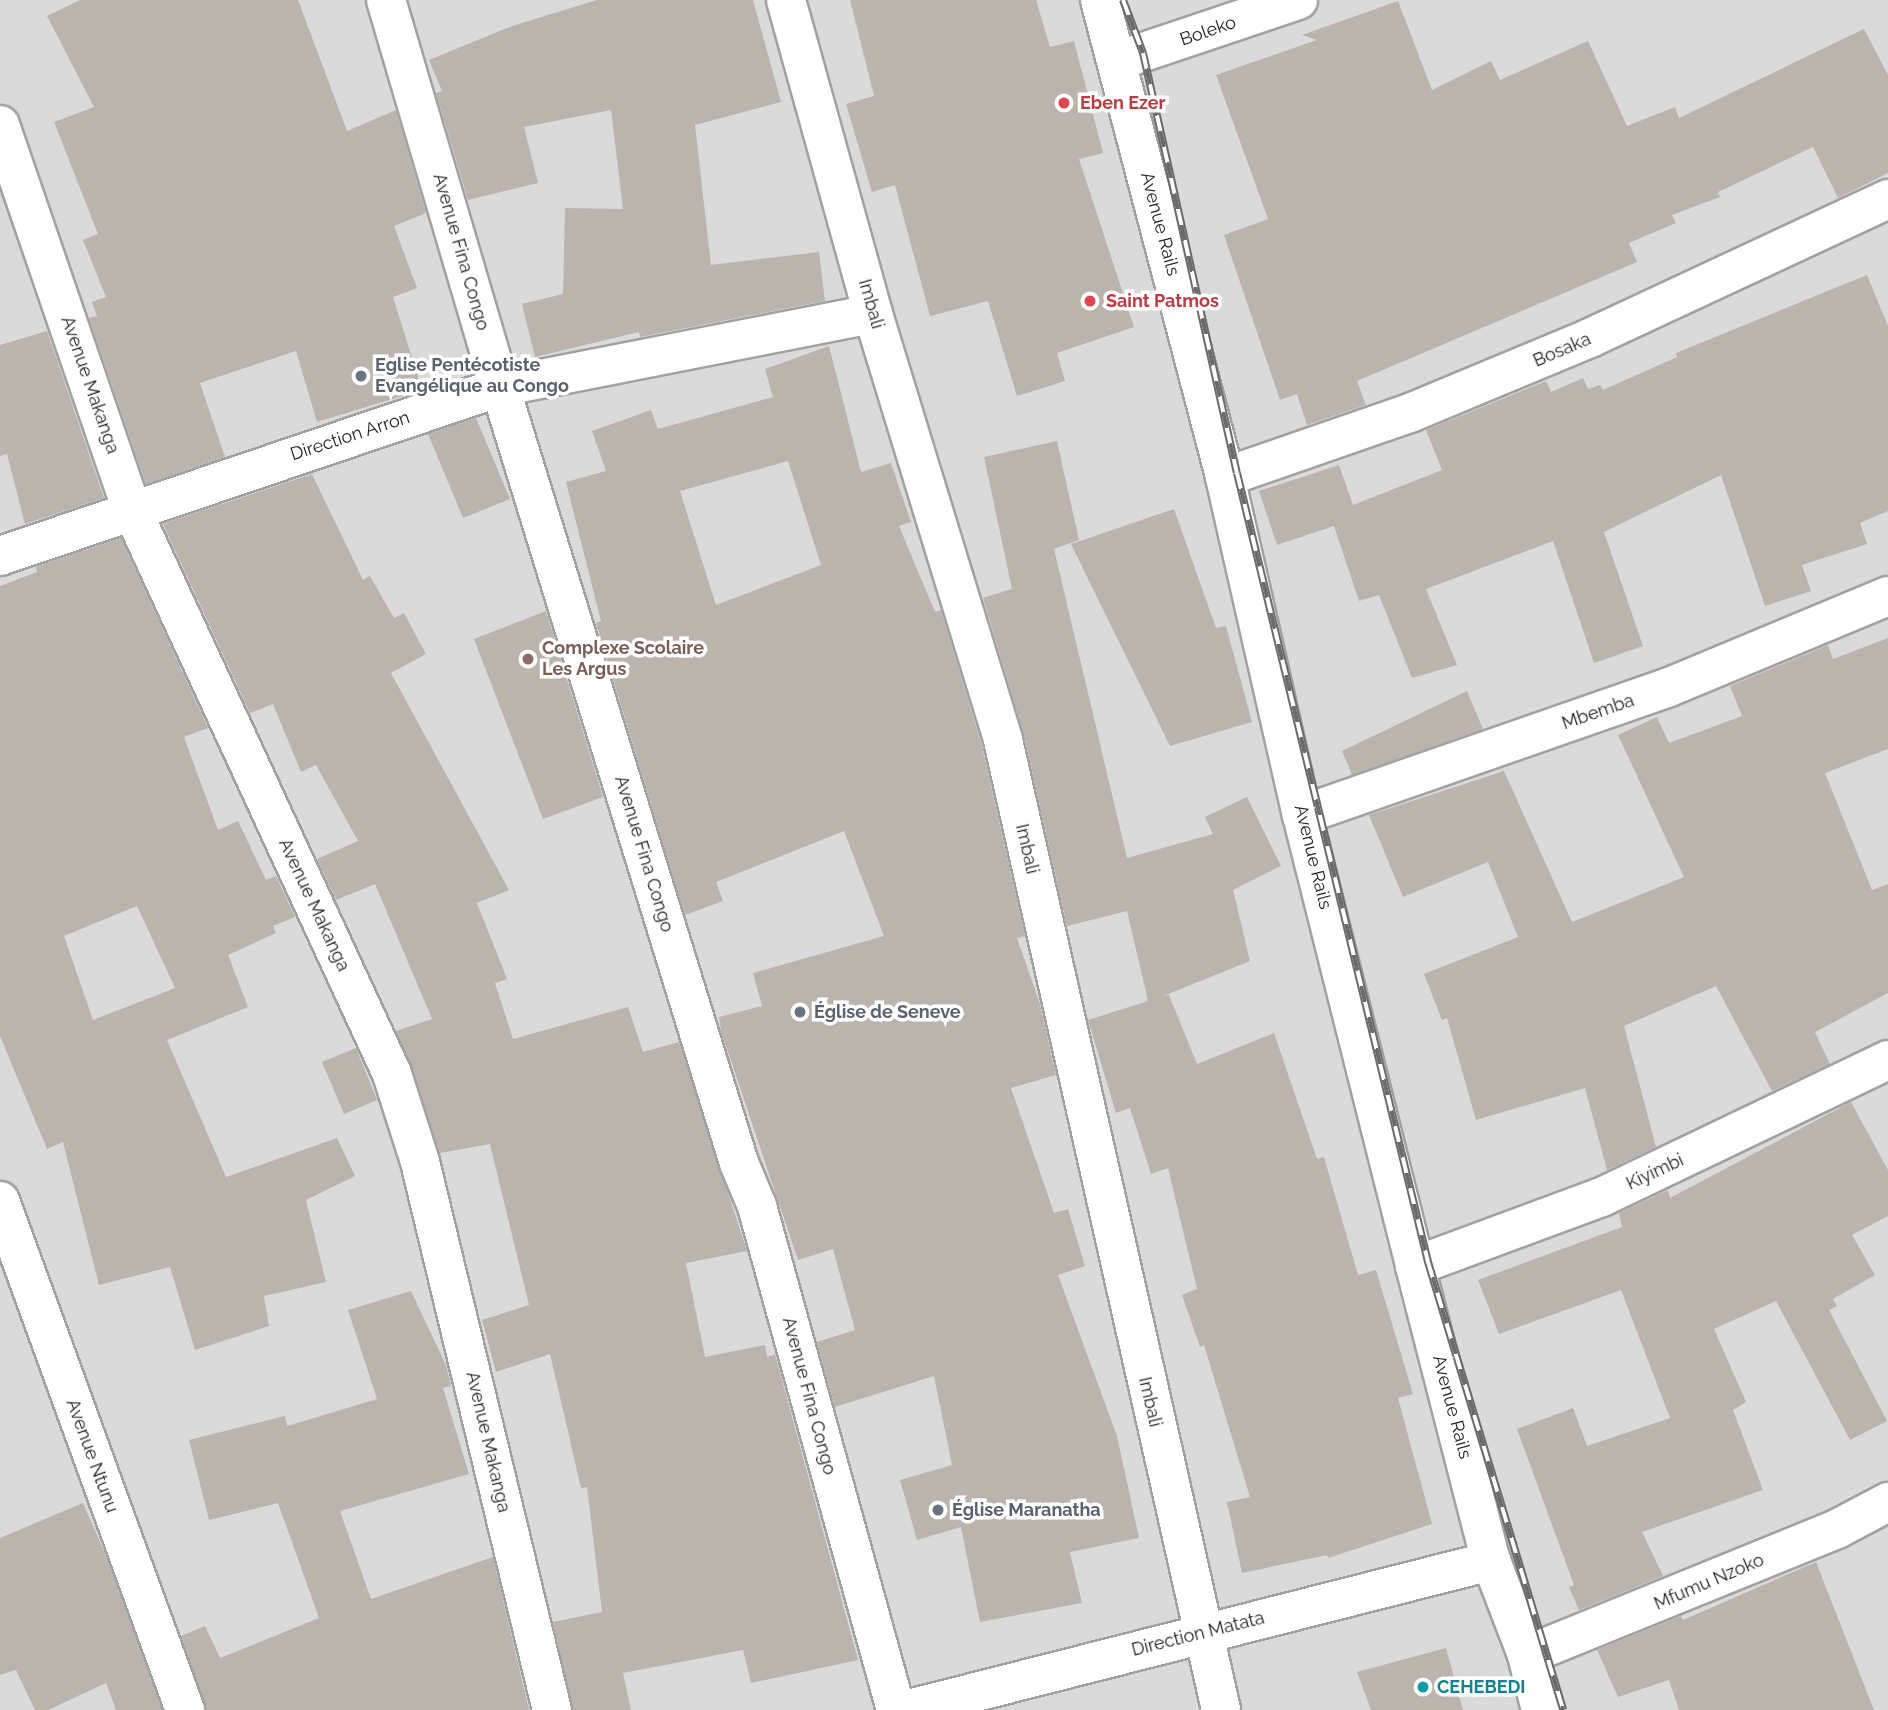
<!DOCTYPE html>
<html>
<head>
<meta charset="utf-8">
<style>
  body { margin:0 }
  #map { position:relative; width:1888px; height:1710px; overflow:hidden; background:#edebe4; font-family:Raleway,sans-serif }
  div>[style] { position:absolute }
  .residential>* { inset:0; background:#dbdada }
  .building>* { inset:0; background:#bab4ad }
  .roads { filter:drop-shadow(2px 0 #a1a1a1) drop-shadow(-2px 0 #a1a1a1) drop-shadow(0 2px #a1a1a1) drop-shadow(0 -2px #a1a1a1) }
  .minor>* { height:38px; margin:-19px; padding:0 19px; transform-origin:19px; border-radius:19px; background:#fff }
  .rail>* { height:8px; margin-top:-4px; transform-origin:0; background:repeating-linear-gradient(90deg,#fff 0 16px,#6b6b6b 0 32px); box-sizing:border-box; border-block:2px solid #6b6b6b }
  .dots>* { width:19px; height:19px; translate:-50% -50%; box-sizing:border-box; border:4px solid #fff; border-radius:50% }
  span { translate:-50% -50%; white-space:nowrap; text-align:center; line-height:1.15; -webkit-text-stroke:7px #fff; paint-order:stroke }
  .street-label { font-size:18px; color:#1d1d1d }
  .health-label { font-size:18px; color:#be3a42; font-weight:700 }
  .left { translate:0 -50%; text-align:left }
  .worship-label { font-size:18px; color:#5b616d; font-weight:700 }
  .education-label { font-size:18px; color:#785e54; font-weight:700 }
  .culture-label { font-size:18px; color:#0d838f; font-weight:700 }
</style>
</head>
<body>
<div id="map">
  <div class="residential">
    <i style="clip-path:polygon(0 0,1888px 0,1888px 1710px,0 1710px)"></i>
  </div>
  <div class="building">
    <i style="clip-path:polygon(80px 0,298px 0,347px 131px,396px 110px,426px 213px,394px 226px,417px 288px,393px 297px,422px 390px,317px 422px,296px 351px,200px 383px,225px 457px,146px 484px,89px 318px,97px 316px,92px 302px,106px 297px,83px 240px,98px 234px,54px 122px,94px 107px,47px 16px)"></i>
    <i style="clip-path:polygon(597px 0,753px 0,781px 102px,695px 125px,711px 265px,819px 252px,825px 301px,640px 337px,639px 332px,535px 357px,522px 304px,563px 294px,565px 208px,623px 209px,611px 110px,524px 127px,538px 183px,468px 200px,436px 93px,442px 91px,429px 60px,512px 26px)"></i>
    <i style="clip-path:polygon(850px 0,1036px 0,1050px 47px,1074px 41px,1103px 153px,1079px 159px,1134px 327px,1057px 353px,1065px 381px,1017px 396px,988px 301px,930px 316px,895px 185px,872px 192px,846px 104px,874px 96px)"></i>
    <i style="clip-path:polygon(1398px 1px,1432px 90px,1491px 61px,1500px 80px,1588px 41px,1627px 126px,1675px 107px,1679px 118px,1864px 29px,1888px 75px,1888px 173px,1838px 198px,1813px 147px,1718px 192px,1720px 197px,1672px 215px,1676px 223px,1629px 243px,1637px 262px,1357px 381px,1366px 405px,1307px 425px,1297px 394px,1280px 400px,1224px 235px,1268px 219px,1216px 75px,1317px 40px,1302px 35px)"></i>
    <i style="clip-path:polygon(1867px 275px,1888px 326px,1888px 511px,1860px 523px,1867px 544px,1802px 565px,1811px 591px,1765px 606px,1721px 475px,1604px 532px,1643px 646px,1594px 663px,1553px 541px,1426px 589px,1457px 665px,1412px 678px,1379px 595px,1359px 601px,1334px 526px,1277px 545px,1259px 491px,1339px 465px,1353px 505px,1442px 470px,1426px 430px,1546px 381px,1551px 392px,1583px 378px,1588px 389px,1600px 385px,1603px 390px,1677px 357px,1676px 353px)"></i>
    <i style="clip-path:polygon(47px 331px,104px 498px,25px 524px,7px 454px,0 456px,0 345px)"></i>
    <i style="clip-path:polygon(evenodd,829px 346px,861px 472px,891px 463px,911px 522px,899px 526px,935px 612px,941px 610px,982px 746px,1025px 936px,1017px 938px,1040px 1004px,1056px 1075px,1011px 1088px,1054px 1213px,1068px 1209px,1085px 1266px,1058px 1275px,1117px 1436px,1139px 1538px,1070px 1552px,1082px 1603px,980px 1622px,961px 1527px,917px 1540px,900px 1480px,952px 1465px,934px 1376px,835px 1407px,817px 1342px,855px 1330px,833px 1249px,798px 1260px,721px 1031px,719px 1017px,762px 1006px,753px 973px,884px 936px,844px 831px,716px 882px,723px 901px,685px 915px,596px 623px,601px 621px,566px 482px,606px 471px,592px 431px,651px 410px,658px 429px,773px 397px,765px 369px,829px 346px,788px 461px,821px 565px,716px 605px,680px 491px,788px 461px)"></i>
    <i style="clip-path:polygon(476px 418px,510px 499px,463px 518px,428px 434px)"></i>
    <i style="clip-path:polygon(1057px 441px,1079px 540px,1054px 549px,1127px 858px,1213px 834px,1205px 817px,1247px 797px,1281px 866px,1233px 890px,1250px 961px,1163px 996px,1169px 995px,1197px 1064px,1274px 1033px,1317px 1159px,1324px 1157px,1358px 1275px,1376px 1270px,1413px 1394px,1398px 1398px,1432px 1524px,1328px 1558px,1327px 1555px,1242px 1573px,1227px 1502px,1250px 1497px,1204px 1345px,1200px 1347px,1182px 1295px,1197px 1289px,1168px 1168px,1151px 1174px,1130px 1108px,1116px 1113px,1088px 1020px,1148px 1001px,1127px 911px,1067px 926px,1024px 735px,983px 598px,1012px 589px,984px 457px)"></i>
    <i style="clip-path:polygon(312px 474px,363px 580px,370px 576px,394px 618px,404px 613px,426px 654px,391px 673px,509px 890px,477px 903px,507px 979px,495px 983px,513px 1039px,628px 1007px,643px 1052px,679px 1042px,747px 1251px,686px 1263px,705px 1357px,765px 1345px,767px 1357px,775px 1354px,858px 1660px,751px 1683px,743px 1650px,623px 1673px,631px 1710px,573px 1710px,553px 1622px,602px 1612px,587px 1487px,581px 1488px,550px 1354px,496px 1372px,482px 1320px,529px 1305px,490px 1144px,440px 1153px,396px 1031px,432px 1019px,375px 884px,336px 900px,317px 859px,358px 841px,316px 765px,301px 772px,273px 704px,250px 713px,163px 524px)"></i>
    <i style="clip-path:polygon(1174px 509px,1216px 628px,1226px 626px,1252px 722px,1170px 746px,1071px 544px)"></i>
    <i style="clip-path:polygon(evenodd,121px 538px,208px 728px,184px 737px,218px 830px,238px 821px,266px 880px,276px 876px,295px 917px,273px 926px,276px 933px,228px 955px,248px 1007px,167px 1040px,226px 1177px,337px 1138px,355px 1176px,306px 1200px,326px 1282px,264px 1296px,269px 1326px,195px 1350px,170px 1267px,99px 1285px,63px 1142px,47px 1149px,0 1036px,0 586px,37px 572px,36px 567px,121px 538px,137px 906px,175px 988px,93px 1020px,64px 936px,137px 906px)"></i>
    <i style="clip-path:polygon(546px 611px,603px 797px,543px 819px,474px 639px)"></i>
    <i style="clip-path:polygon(1888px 638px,1888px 749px,1825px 773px,1872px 890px,1888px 884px,1888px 993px,1815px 1032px,1830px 1064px,1772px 1091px,1716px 986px,1624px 1026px,1656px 1147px,1607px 1170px,1585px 1088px,1476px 1120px,1447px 1018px,1442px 1020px,1424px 974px,1518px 937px,1488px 862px,1403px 897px,1369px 815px,1504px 771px,1572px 922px,1684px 877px,1618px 735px,1657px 717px,1669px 743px,1742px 716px,1730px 686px,1828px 645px,1833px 659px)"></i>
    <i style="clip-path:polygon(1467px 691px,1483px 729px,1352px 775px,1342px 751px)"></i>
    <i style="clip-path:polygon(356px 1048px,377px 1100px,344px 1114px,322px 1062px)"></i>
    <i style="clip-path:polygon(1851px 1102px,1888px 1170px,1888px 1216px,1852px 1235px,1875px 1275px,1833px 1299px,1837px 1306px,1829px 1310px,1887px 1421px,1850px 1440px,1776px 1301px,1714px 1329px,1746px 1402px,1733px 1410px,1763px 1490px,1642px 1532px,1663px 1576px,1579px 1610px,1569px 1587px,1574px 1585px,1517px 1429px,1573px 1408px,1587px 1446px,1670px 1418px,1621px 1290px,1499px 1334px,1478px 1280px,1622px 1227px,1619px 1213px,1668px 1190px,1670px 1198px)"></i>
    <i style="clip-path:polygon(411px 1291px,446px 1365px,451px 1386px,443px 1388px,469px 1474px,340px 1511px,371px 1599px,493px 1557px,529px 1710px,206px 1710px,181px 1636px,205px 1626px,220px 1658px,319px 1618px,278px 1503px,209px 1520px,189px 1440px,285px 1416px,287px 1426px,377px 1399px,348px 1310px)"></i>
    <i style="clip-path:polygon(83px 1503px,106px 1556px,162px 1710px,116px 1710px,106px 1683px,48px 1710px,35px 1710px,16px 1670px,0 1675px,0 1538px)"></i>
    <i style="clip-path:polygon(1816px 1562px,1874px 1710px,1679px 1710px,1669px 1680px,1618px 1697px,1597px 1650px,1681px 1616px,1683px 1620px)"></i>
    <i style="clip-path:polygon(1446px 1648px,1463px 1710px,1371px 1710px,1357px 1672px)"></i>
  </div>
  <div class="roads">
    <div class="minor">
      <i style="left:386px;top:0;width:403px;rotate:73.6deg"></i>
      <i style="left:500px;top:387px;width:812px;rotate:72.88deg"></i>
      <i style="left:739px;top:1163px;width:47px;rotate:67.3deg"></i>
      <i style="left:757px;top:1206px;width:523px;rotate:74.58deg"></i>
      <i style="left:786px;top:0;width:326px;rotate:74.5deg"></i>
      <i style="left:873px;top:314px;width:445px;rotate:73deg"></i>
      <i style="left:1003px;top:740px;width:994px;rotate:77.33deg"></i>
      <i style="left:1100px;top:0;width:493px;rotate:75.3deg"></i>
      <i style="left:1225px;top:477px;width:347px;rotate:77.2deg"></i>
      <i style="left:1302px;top:815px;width:465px;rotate:75.9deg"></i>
      <i style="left:1415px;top:1266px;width:305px;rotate:75.6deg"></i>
      <i style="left:1491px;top:1561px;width:101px;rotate:69deg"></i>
      <i style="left:1527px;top:1655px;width:57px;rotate:75.7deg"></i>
      <i style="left:1117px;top:61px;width:191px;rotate:-18.6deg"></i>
      <i style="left:0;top:125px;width:405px;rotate:71.1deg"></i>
      <i style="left:131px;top:508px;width:623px;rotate:65.24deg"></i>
      <i style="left:392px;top:1074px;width:92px;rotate:72.3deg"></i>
      <i style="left:420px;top:1162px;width:564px;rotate:76.46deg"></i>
      <i style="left:1225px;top:477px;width:196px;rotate:-19.1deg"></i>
      <i style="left:1410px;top:413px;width:195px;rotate:-22.6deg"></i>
      <i style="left:1590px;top:338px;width:329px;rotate:-25deg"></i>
      <i style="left:0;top:556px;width:528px;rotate:-18.68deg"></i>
      <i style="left:500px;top:387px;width:380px;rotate:-11.1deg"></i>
      <i style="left:1302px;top:815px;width:386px;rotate:-19.2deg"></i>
      <i style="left:1667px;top:688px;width:239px;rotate:-22.6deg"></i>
      <i style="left:0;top:1201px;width:542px;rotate:70.03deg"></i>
      <i style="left:1415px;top:1266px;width:199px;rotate:-20.3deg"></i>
      <i style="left:1602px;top:1197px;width:317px;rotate:-25.6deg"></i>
      <i style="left:1527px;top:1655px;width:335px;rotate:-22.1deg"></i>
      <i style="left:1837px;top:1529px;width:58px;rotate:-27.9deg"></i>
      <i style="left:905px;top:1710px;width:605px;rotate:-14.27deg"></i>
    </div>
  </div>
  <div class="rail">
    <i style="left:1123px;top:0;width:57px;rotate:69.3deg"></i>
    <i style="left:1143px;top:53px;width:430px;rotate:77.4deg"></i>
    <i style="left:1237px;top:473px;width:812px;rotate:76.39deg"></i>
    <i style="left:1428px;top:1262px;width:468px;rotate:73.2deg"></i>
  </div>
  <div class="dots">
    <i style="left:1064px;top:103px;background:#e0444e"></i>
    <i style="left:1090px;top:301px;background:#e0444e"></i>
    <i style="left:361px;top:376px;background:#6b7280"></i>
    <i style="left:528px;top:659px;background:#8d6e63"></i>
    <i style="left:800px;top:1012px;background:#6b7280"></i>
    <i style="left:938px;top:1510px;background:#6b7280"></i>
    <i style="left:1423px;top:1687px;background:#0f9aa8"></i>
  </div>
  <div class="street-label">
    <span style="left:1208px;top:31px;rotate:-19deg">Boleko</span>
    <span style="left:1160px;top:224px;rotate:75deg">Avenue Rails</span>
    <span style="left:461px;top:252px;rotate:74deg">Avenue Fina Congo</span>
    <span style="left:871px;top:304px;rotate:74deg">Imbali</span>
    <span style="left:1562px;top:350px;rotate:-23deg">Bosaka</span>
    <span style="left:90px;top:385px;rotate:71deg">Avenue Makanga</span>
    <span style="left:350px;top:436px;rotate:-18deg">Direction Arron</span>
    <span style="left:1598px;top:712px;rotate:-19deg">Mbemba</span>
    <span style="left:1027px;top:849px;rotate:77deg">Imbali</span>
    <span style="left:644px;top:854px;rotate:73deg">Avenue Fina Congo</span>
    <span style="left:1313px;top:857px;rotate:76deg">Avenue Rails</span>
    <span style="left:314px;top:905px;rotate:65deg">Avenue Makanga</span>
    <span style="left:1655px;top:1172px;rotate:-25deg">Kiyimbi</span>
    <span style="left:809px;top:1396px;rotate:75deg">Avenue Fina Congo</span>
    <span style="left:1150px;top:1402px;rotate:77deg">Imbali</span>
    <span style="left:1452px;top:1407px;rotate:75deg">Avenue Rails</span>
    <span style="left:488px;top:1442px;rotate:77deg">Avenue Makanga</span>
    <span style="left:92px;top:1456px;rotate:70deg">Avenue Ntunu</span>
    <span style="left:1709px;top:1582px;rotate:-23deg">Mfumu Nzoko</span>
    <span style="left:1198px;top:1634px;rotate:-14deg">Direction Matata</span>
  </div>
  <div class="health-label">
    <span class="left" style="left:1080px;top:103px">Eben Ezer</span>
    <span class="left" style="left:1106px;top:301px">Saint Patmos</span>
  </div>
  <div class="worship-label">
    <span class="left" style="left:375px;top:376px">Eglise Pentécotiste<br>Evangélique au Congo</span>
    <span class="left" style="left:814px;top:1012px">Église de Seneve</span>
    <span class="left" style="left:952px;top:1510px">Église Maranatha</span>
  </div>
  <div class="education-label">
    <span class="left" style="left:542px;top:659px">Complexe Scolaire<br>Les Argus</span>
  </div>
  <div class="culture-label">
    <span class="left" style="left:1437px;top:1687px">CEHEBEDI</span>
  </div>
</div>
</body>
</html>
